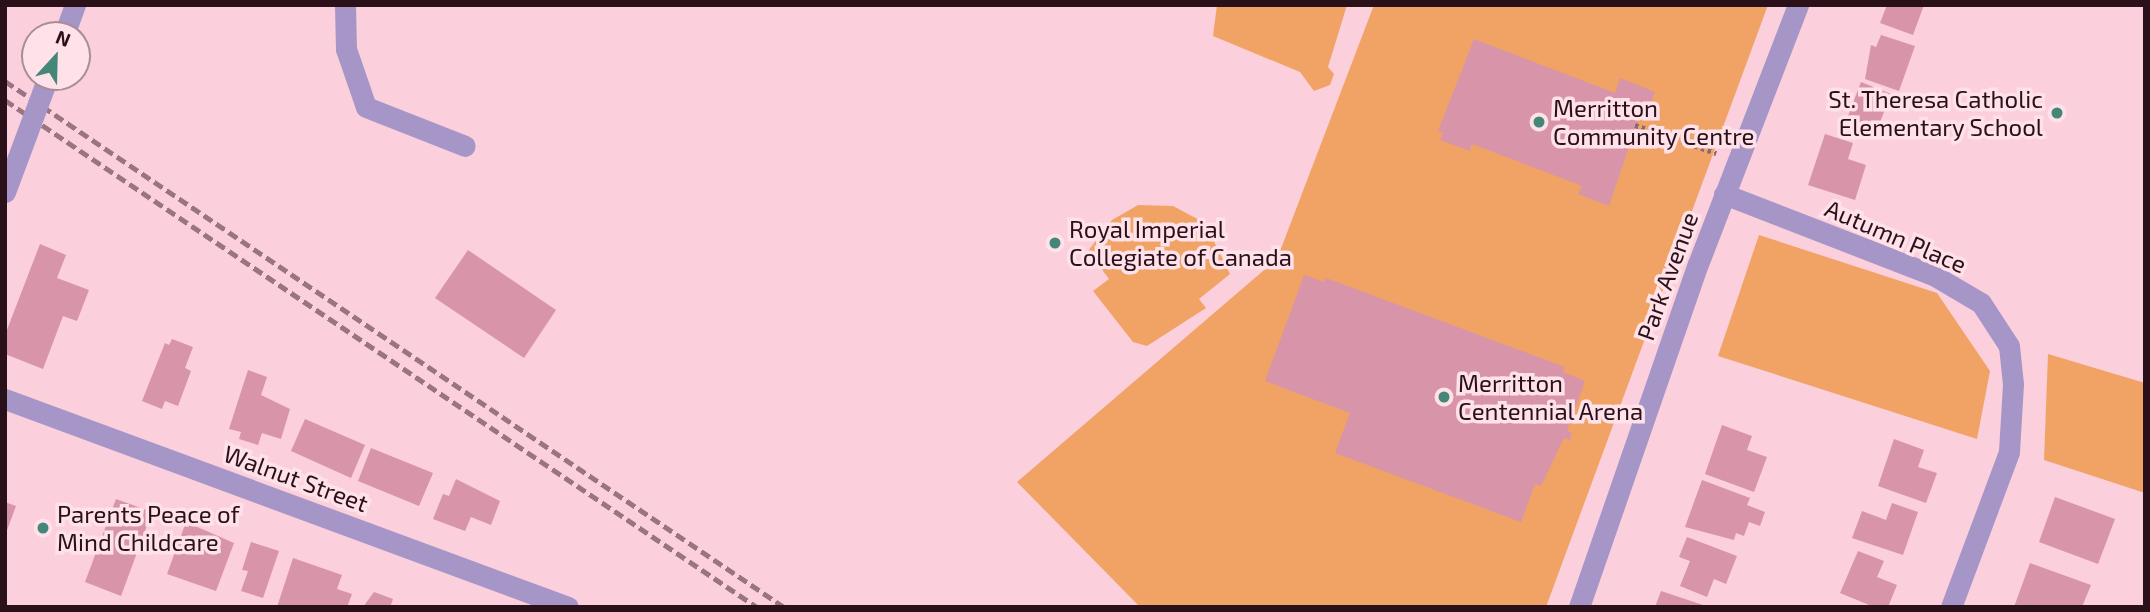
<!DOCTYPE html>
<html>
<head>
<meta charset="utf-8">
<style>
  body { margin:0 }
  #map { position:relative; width:2150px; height:612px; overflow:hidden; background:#fbcfdc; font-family:"Exo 2",sans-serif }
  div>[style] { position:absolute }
  .green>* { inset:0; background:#f0a365 }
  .building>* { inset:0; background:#d894a9 }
  .path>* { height:4.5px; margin-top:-2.25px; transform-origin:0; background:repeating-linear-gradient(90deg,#8b6974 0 3.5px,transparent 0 7px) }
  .minor>* { height:21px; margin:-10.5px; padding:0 10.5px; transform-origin:10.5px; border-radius:10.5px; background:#a596c7 }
  .tertiary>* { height:21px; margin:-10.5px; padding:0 10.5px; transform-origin:10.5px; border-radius:10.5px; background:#a596c7 }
  .rail>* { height:5px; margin-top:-2.5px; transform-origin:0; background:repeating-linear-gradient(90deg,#987580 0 10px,transparent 0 15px) }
  .tertiary-bridge>* { height:21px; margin:-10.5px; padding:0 10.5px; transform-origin:10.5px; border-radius:10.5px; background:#a596c7 }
  .dots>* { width:19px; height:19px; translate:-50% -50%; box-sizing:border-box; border:4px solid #fee1e9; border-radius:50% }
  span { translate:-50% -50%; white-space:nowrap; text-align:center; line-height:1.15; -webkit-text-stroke:7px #fee1e9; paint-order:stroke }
  .poi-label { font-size:24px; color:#291019 }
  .right { translate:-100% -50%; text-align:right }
  .left { translate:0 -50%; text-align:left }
  .street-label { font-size:24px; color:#291019 }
  .frame { position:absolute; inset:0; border:7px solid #291019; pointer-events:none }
  .north { position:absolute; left:21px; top:21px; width:70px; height:70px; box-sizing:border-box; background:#fee1e9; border:2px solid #a98d96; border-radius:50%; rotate:22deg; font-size:19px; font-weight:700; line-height:28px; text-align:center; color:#291019 }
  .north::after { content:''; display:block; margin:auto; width:24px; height:32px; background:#448779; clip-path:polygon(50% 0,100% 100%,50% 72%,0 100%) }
</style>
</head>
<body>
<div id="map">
  <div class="green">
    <i style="clip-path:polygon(1217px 5px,1347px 5px,1328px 67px,1334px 74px,1330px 85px,1314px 91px,1300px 72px,1213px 36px)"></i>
    <i style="clip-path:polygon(1374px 5px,1768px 5px,1546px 607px,1140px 607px,1017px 482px,1277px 259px)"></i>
    <i style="clip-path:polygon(1138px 205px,1173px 206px,1205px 223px,1230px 274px,1199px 299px,1206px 308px,1147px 346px,1133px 342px,1093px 291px,1109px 279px,1088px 251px,1112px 220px)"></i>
    <i style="clip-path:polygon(1759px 235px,1937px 293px,1990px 371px,1977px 439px,1718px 356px)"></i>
    <i style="clip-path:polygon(2048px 354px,2145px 383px,2145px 493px,2044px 460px)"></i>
  </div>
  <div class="building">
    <i style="clip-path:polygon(1887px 5px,1924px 5px,1913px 35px,1880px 23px)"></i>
    <i style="clip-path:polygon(1881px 35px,1915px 46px,1899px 91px,1865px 79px,1871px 45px,1876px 47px)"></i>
    <i style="clip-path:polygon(1474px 39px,1615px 93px,1620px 78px,1655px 92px,1645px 119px,1639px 117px,1609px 206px,1578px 194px,1582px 186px,1472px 144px,1470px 151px,1440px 140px,1443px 132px,1438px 131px)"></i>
    <i style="clip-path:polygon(1861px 82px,1891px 94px,1875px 135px,1845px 124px)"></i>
    <i style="clip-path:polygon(1825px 134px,1853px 143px,1848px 159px,1866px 165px,1855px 200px,1808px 185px)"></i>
    <i style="clip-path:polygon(40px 244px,66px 255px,57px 278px,89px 290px,77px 321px,63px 316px,43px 369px,5px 354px,5px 335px)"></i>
    <i style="clip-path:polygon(468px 250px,556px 310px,524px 358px,435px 298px)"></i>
    <i style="clip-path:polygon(1304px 275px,1324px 282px,1326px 278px,1565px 367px,1563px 372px,1585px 381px,1567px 431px,1572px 433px,1570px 440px,1564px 438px,1541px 486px,1535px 484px,1521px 522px,1335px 453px,1350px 413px,1265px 381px)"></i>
    <i style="clip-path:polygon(172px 339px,193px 347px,185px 368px,191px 371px,178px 406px,165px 401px,162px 409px,142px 401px,165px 343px,169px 345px)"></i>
    <i style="clip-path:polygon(248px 370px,267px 377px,261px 395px,290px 409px,281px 439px,262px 433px,258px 445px,239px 439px,241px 432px,229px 429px)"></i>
    <i style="clip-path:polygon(305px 419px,365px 445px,351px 478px,291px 451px)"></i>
    <i style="clip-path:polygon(1722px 425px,1752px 436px,1747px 450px,1767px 457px,1754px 492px,1705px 474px)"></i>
    <i style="clip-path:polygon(1894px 439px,1924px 450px,1918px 467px,1937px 473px,1926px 503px,1878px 486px)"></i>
    <i style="clip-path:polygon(371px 448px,433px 473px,419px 506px,358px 481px)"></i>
    <i style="clip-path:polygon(456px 479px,500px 501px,491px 525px,471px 517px,465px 531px,433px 519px,443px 494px,449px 496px)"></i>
    <i style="clip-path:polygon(1702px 480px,1750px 498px,1747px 505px,1765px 512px,1760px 526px,1749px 522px,1744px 536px,1736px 533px,1734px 540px,1685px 527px)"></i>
    <i style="clip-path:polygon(2055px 497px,2115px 519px,2098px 564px,2039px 542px)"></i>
    <i style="clip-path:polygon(116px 499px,152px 512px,121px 596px,85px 582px)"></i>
    <i style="clip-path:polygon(5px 502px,16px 506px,6px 533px,5px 533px)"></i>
    <i style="clip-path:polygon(1892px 503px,1918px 512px,1903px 555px,1852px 538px,1862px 511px,1886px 520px)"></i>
    <i style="clip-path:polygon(186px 522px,234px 543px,216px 591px,167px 574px)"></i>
    <i style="clip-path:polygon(1687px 537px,1737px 556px,1726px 584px,1714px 579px,1707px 597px,1680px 586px,1690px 561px,1679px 557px)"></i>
    <i style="clip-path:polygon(251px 542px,279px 551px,263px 598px,241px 591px,248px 571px,242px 570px)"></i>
    <i style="clip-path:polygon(1858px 551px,1884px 561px,1877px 577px,1897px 585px,1888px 607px,1874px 607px,1840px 593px)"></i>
    <i style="clip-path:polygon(293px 558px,342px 575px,337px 589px,352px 594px,347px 607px,277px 607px)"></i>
    <i style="clip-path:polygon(2030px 563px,2091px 585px,2082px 607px,2014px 607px)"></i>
    <i style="clip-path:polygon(1661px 591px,1706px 606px,1705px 607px,1655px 607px)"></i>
    <i style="clip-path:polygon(374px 592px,393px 599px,390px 607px,363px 607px)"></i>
  </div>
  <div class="path">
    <i style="left:1635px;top:125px;width:86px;rotate:19.1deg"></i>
  </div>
  <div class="minor">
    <i style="left:345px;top:5px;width:44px;rotate:88.7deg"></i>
    <i style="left:346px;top:49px;width:61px;rotate:71deg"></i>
    <i style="left:366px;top:107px;width:106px;rotate:21.5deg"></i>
    <i style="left:1724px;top:194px;width:226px;rotate:21.2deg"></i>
    <i style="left:1935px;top:276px;width:53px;rotate:30.4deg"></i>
    <i style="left:1981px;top:303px;width:51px;rotate:56.9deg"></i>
    <i style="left:2009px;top:346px;width:38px;rotate:84deg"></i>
    <i style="left:2013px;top:384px;width:68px;rotate:93.4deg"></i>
    <i style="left:2009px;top:452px;width:165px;rotate:110.5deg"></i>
    <i style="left:5px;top:399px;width:600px;rotate:20.28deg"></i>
    <i style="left:1579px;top:607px;width:363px;rotate:-70.9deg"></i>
    <i style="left:1698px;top:264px;width:278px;rotate:-68.9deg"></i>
  </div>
  <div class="tertiary">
    <i style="left:64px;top:35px;width:32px;rotate:-70deg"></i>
  </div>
  <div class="rail">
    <i style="left:5px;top:81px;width:940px;rotate:34.03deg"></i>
    <i style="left:5px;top:100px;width:907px;rotate:33.99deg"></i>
  </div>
  <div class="tertiary-bridge">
    <i style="left:5px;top:192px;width:123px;rotate:-69.5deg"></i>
  </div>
  <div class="dots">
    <i style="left:2057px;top:113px;background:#448779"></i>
    <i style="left:1539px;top:122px;background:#448779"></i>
    <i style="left:1055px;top:243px;background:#448779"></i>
    <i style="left:1444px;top:397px;background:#448779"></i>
    <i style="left:43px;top:528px;background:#448779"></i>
  </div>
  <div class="poi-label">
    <span class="right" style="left:2043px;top:113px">St. Theresa Catholic<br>Elementary School</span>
    <span class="left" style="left:1553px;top:122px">Merritton<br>Community Centre</span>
    <span class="left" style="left:1069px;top:243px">Royal Imperial<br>Collegiate of Canada</span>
    <span class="left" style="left:1458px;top:397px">Merritton<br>Centennial Arena</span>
    <span class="left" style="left:57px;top:528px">Parents Peace of<br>Mind Childcare</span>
  </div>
  <div class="street-label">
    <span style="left:1896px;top:236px;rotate:23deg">Autumn Place</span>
    <span style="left:1667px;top:276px;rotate:-70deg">Park Avenue</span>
    <span style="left:296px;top:478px;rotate:20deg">Walnut Street</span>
  </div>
  <div class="frame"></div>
  <div class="north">N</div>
</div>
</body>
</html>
